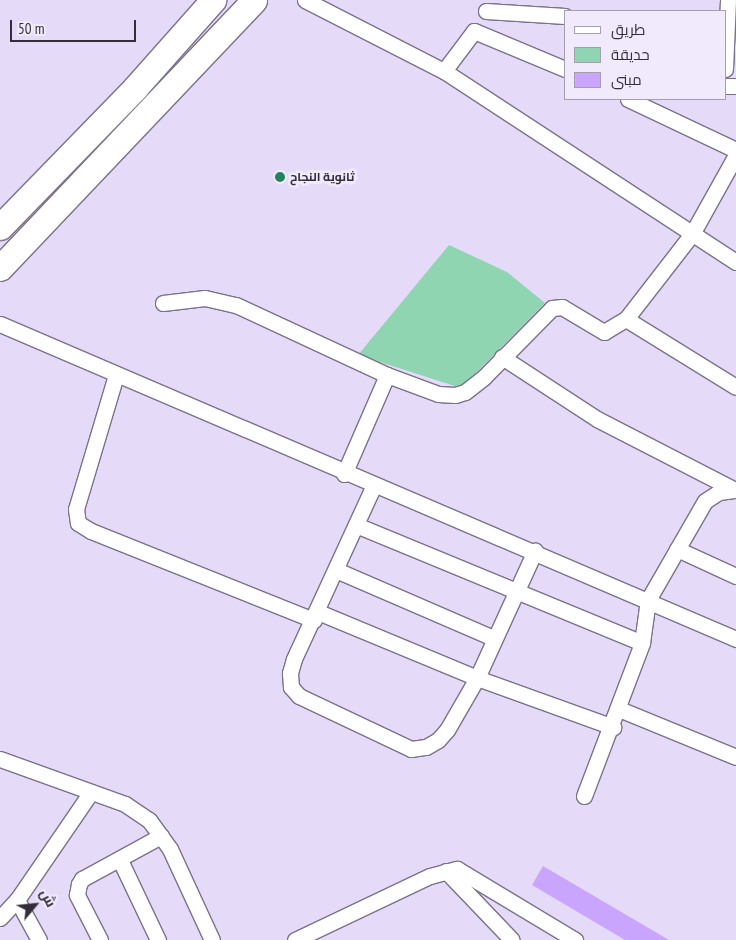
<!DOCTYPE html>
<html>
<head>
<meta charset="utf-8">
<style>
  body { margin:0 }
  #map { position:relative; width:736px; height:940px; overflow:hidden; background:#e5dbf8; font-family:"PT Sans Narrow",Cairo,sans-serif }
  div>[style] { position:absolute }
  .green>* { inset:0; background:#90d5b1 }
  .building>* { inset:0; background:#c9a5fe }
  .roads { filter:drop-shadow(1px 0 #7b718b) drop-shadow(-1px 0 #7b718b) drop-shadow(0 1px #7b718b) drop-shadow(0 -1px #7b718b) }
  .minor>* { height:15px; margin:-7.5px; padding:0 7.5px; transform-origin:7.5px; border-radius:7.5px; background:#fff }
  .trunk>* { height:25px; margin:-12.5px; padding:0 12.5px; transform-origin:12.5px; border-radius:12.5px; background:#fff }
  .dots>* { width:14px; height:14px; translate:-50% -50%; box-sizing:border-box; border:2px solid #f1eafc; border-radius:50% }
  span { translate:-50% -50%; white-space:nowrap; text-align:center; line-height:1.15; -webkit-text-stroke:5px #f1eafc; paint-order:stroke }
  .poi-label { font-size:12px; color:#332e3a; font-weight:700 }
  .left { translate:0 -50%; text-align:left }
  .legend { position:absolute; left:564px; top:10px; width:162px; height:90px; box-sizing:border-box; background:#f1eafc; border:1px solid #a59fae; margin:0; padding:6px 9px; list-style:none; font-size:15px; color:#332e3a }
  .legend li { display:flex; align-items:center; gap:10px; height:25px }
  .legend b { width:25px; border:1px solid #a59fae }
  .north { position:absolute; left:10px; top:880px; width:50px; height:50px; -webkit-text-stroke:4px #f1eafc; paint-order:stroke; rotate:62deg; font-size:14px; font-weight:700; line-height:20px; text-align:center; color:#332e3a }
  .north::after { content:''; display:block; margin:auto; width:18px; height:22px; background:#332e3a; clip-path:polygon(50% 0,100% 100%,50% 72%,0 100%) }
  .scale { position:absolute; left:10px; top:20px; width:126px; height:22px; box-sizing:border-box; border:2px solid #332e3a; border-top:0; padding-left:6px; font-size:15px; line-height:18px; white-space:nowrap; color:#332e3a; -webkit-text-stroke:4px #f1eafc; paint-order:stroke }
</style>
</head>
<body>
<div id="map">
  <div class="green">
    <i style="clip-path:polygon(449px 245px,507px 272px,545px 303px,461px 388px,358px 355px)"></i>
  </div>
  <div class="building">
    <i style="clip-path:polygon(543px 866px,669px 940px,625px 940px,532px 885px)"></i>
  </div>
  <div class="roads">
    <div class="minor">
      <i style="left:305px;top:0;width:156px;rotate:27.1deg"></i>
      <i style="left:444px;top:71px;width:349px;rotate:33.2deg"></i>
      <i style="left:486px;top:11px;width:79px;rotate:3.6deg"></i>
      <i style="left:725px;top:69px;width:69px;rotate:-87.5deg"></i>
      <i style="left:444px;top:71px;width:50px;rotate:-53.1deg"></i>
      <i style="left:474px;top:31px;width:99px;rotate:22.7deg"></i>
      <i style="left:725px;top:86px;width:11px"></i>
      <i style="left:628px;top:99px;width:119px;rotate:25.3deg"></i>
      <i style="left:163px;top:303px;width:42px;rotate:-6.8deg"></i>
      <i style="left:205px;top:298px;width:32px;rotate:13deg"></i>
      <i style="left:236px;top:305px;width:166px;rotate:24.9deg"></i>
      <i style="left:387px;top:375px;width:54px;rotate:20.4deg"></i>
      <i style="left:438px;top:394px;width:17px;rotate:3deg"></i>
      <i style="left:455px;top:395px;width:10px;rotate:-17deg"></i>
      <i style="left:465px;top:392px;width:24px;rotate:-38deg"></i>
      <i style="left:484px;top:377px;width:97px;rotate:-45.4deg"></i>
      <i style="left:552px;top:308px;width:10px;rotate:-6deg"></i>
      <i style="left:562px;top:307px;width:49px;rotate:30.8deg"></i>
      <i style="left:604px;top:332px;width:26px;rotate:-31deg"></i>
      <i style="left:626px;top:319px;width:108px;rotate:-52.2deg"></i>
      <i style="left:692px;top:234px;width:90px;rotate:-60.9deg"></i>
      <i style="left:626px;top:319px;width:129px;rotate:31.7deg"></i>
      <i style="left:0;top:324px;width:801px;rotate:23.17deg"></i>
      <i style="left:502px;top:357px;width:113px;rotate:33.1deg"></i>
      <i style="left:597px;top:419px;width:155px;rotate:27.2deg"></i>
      <i style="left:116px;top:375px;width:140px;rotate:106.6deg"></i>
      <i style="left:76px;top:509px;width:14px;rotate:82deg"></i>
      <i style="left:78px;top:523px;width:15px;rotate:32deg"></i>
      <i style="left:91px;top:531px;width:240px;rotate:21.8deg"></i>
      <i style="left:344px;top:474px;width:108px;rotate:-66.5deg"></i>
      <i style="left:374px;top:485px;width:192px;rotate:114.7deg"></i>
      <i style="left:294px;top:659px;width:15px;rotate:106deg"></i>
      <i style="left:290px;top:673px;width:14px;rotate:86deg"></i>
      <i style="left:291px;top:687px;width:12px;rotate:48deg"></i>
      <i style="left:299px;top:696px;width:124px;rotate:25.3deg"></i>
      <i style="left:411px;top:749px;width:15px;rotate:-8deg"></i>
      <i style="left:426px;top:747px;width:14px;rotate:-30deg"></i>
      <i style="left:438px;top:740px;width:13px;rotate:-48deg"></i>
      <i style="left:447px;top:730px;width:60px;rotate:-60deg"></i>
      <i style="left:477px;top:678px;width:140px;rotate:-65.5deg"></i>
      <i style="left:356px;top:525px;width:309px;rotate:22.4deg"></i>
      <i style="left:677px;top:549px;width:65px;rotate:24.6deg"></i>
      <i style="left:336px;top:570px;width:171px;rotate:23.4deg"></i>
      <i style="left:318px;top:612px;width:172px;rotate:22.5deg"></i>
      <i style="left:477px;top:678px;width:145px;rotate:19.8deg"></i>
      <i style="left:619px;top:709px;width:126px;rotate:22.3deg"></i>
      <i style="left:0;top:759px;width:133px;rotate:19.8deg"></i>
      <i style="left:125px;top:804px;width:29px;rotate:34deg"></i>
      <i style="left:149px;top:820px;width:36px;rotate:54deg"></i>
      <i style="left:170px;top:849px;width:100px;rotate:65.2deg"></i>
      <i style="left:584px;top:796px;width:164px;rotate:-69.2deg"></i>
      <i style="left:642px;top:643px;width:43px;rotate:-82.1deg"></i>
      <i style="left:648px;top:600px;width:114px;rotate:-60.1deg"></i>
      <i style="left:705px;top:501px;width:17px;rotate:-33deg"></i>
      <i style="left:719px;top:492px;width:17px;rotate:-7deg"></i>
      <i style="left:120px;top:860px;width:89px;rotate:64.6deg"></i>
      <i style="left:446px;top:871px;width:95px;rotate:46.3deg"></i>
      <i style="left:17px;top:900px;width:46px;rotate:61.2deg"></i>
      <i style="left:0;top:918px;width:25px;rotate:-47deg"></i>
      <i style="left:17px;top:900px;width:131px;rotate:-55.6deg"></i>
      <i style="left:100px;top:940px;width:51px;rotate:-117.1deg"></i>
      <i style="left:77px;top:895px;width:11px;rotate:-80deg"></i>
      <i style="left:79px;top:884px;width:6px;rotate:-59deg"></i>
      <i style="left:82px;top:879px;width:90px;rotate:-28.6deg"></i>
      <i style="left:295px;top:940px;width:149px;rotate:-25.4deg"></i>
      <i style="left:430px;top:876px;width:28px;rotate:-15deg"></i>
      <i style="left:457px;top:869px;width:138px;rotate:31deg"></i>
    </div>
    <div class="trunk">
      <i style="left:0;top:227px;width:194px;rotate:-45.8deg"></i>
      <i style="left:135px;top:88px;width:118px;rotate:-48.4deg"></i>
      <i style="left:0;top:268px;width:369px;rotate:-46.5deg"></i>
    </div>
  </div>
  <div class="dots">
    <i style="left:280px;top:177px;background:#23845c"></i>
  </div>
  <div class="poi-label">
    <span class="left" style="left:290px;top:177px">ثانوية النجاح</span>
  </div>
  <ul class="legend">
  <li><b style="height:6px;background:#fff"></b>طريق</li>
  <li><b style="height:14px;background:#90d5b1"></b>حديقة</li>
  <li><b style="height:14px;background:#c9a5fe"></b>مبنى</li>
  </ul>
  <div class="north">ش</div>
  <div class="scale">50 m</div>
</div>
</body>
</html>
